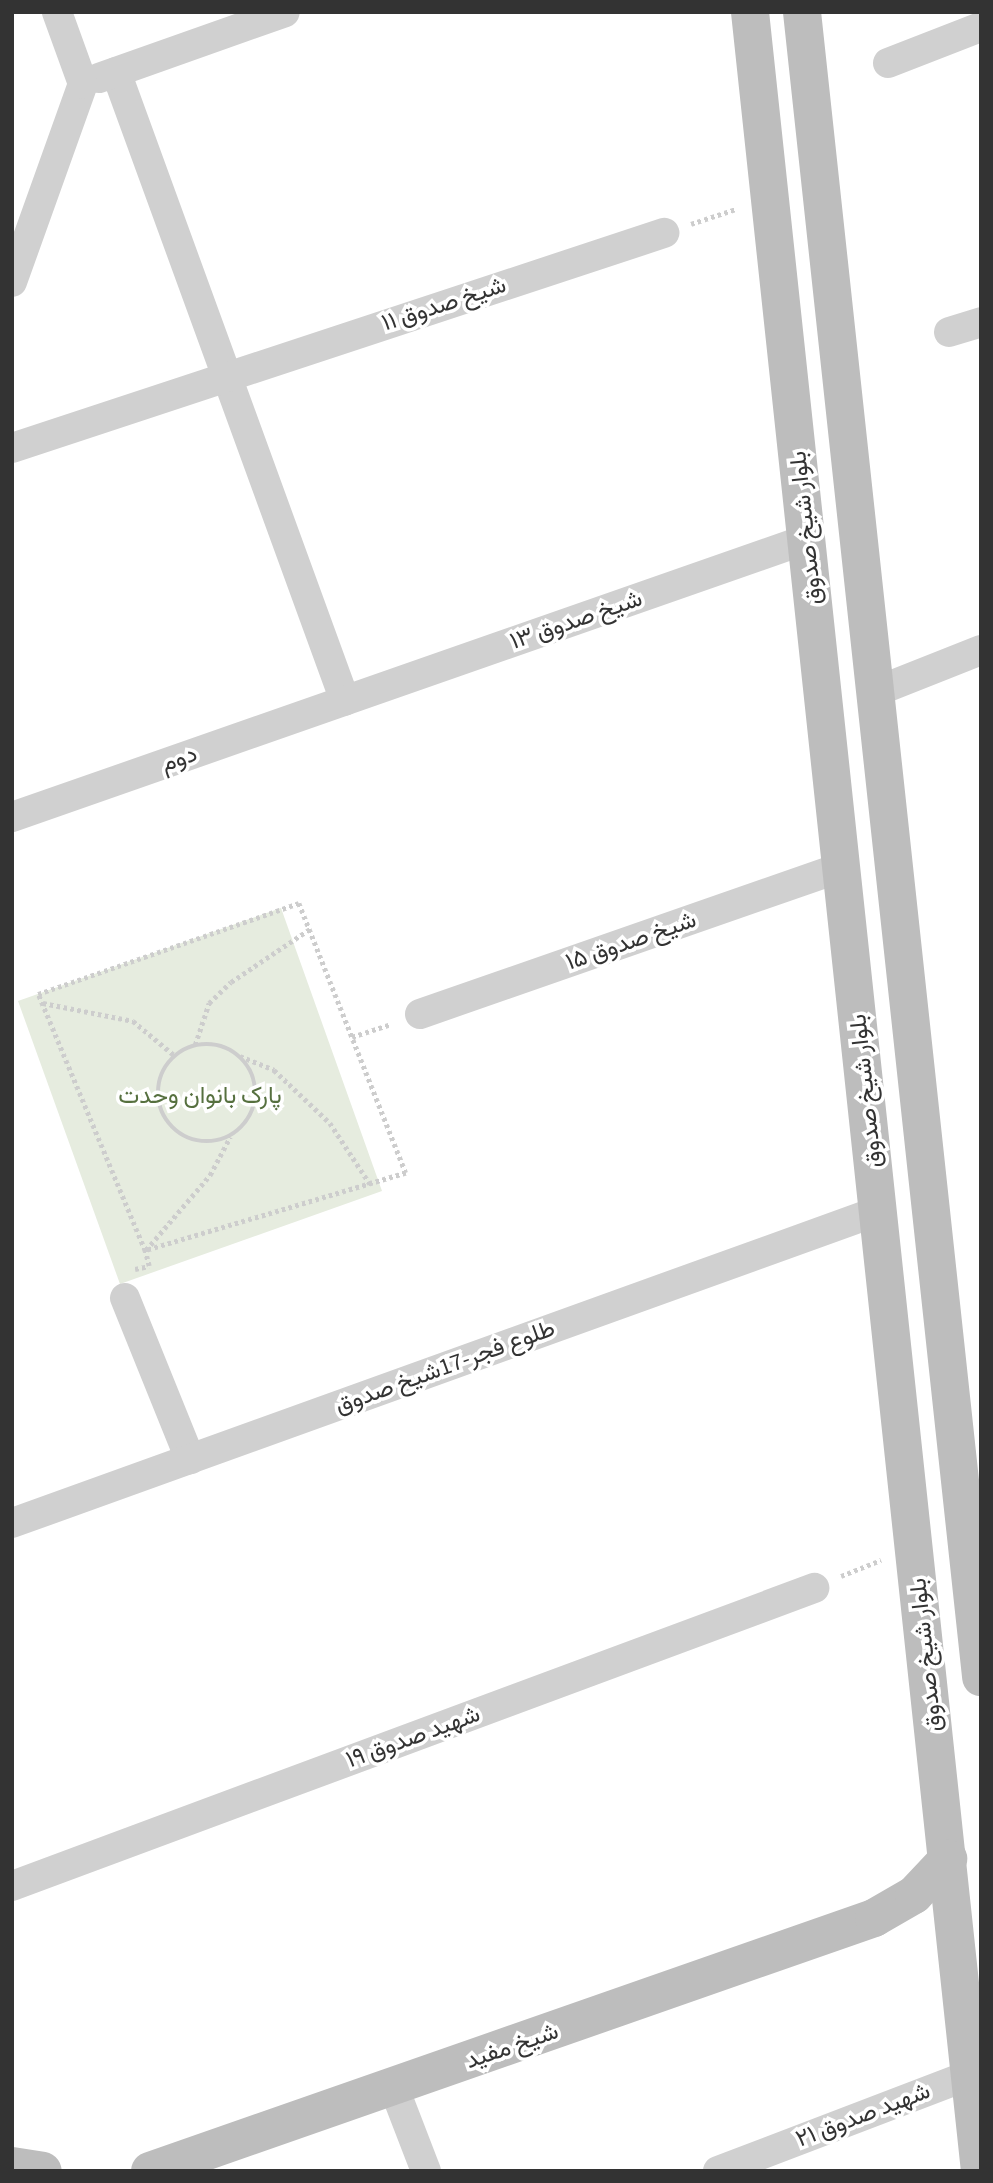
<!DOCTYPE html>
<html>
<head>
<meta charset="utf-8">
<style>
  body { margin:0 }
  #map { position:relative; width:993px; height:2183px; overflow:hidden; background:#fff; font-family:"Source Sans 3",Vazirmatn,sans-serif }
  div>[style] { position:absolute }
  .green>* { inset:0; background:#e6ecdf }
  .path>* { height:4.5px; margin-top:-2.25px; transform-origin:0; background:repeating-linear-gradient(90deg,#cdcdcd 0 3.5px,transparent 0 7px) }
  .path>.ring { margin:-2.25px; padding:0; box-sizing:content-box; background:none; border:4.5px solid #cdcdcd; border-radius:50% }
  .street>* { height:30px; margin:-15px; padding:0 15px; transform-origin:15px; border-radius:15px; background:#d0d0d0 }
  .secondary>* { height:38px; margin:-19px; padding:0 19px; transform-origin:19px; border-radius:19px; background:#bdbdbd }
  span { translate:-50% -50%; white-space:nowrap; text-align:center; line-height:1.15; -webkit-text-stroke:7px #fff; paint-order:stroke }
  .street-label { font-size:24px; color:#333 }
  .park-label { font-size:24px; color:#56703f }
  .frame { position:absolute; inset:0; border:14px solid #333; pointer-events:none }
</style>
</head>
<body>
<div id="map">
  <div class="green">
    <i style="clip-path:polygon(281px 908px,382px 1191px,120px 1284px,18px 1001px)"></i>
  </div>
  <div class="path">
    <i style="left:691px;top:224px;width:47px;rotate:-18.4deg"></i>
    <i style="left:43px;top:1003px;width:92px;rotate:11.3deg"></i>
    <i style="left:133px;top:1021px;width:53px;rotate:39.7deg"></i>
    <i style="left:352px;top:1037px;width:41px;rotate:-18.4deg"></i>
    <i class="ring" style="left:158px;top:1044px;width:93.5px;height:93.5px"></i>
    <i style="left:195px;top:1045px;width:44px;rotate:-71.6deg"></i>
    <i style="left:209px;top:1003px;width:30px;rotate:-44deg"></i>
    <i style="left:231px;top:982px;width:95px;rotate:-33.9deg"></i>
    <i style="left:240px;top:1056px;width:37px;rotate:22deg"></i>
    <i style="left:274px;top:1070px;width:77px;rotate:43.4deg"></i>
    <i style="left:330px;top:1123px;width:73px;rotate:56.7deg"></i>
    <i style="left:146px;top:1250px;width:99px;rotate:-49.5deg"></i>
    <i style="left:210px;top:1175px;width:43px;rotate:-62.2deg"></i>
    <i style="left:135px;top:1269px;width:14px;rotate:-12deg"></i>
    <i style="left:149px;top:1266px;width:16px;rotate:-105deg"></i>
    <i style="left:145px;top:1251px;width:278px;rotate:-112.6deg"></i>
    <i style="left:38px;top:994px;width:276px;rotate:-19.2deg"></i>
    <i style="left:299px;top:903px;width:290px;rotate:68.4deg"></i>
    <i style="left:406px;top:1173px;width:272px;rotate:163.4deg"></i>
    <i style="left:841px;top:1576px;width:43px;rotate:-21.8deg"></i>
  </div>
  <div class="street">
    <i style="left:888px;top:63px;width:100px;rotate:-21.2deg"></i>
    <i style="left:116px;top:72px;width:669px;rotate:69.99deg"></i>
    <i style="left:99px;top:78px;width:197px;rotate:-19.5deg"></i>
    <i style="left:12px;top:282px;width:210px;rotate:-70.3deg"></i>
    <i style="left:83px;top:84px;width:77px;rotate:-109.9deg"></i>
    <i style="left:949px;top:332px;width:34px;rotate:-17deg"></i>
    <i style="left:12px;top:448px;width:687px;rotate:-18.25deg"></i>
    <i style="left:875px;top:692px;width:114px;rotate:-21.6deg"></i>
    <i style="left:12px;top:817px;width:842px;rotate:-19.27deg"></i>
    <i style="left:420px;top:1014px;width:447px;rotate:-19.2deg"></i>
    <i style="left:125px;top:1298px;width:174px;rotate:68deg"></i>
    <i style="left:12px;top:1523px;width:920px;rotate:-19.81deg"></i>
    <i style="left:12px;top:1886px;width:856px;rotate:-20.38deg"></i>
    <i style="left:394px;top:2088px;width:89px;rotate:68.9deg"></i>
    <i style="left:718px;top:2171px;width:269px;rotate:-20.9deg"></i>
  </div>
  <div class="secondary">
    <i style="left:750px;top:12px;width:2171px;rotate:83.92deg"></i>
    <i style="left:802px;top:12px;width:1675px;rotate:83.86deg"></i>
    <i style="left:12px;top:2166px;width:31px;rotate:9deg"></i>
    <i style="left:150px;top:2171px;width:767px;rotate:-19.26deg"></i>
    <i style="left:874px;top:1918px;width:46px;rotate:-29.9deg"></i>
    <i style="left:914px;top:1895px;width:50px;rotate:-46.6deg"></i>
  </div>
  <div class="street-label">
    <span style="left:444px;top:304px;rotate:-18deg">شیخ صدوق ۱۱</span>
    <span style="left:806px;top:528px;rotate:-96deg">بلوار شیخ صدوق</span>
    <span style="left:576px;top:620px;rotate:-19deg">شیخ صدوق ۱۳</span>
    <span style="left:179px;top:759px;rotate:-19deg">دوم</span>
    <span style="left:631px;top:941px;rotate:-19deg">شیخ صدوق ۱۵</span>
    <span style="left:866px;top:1091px;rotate:-96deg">بلوار شیخ صدوق</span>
    <span style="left:445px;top:1367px;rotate:-20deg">طلوع فجر-17شیخ صدوق</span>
    <span style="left:926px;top:1655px;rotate:-96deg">بلوار شیخ صدوق</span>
    <span style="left:413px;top:1737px;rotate:-20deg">شهید صدوق ۱۹</span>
    <span style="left:512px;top:2046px;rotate:-19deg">شیخ مفید</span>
    <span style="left:863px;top:2115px;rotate:-21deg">شهید صدوق ۲۱</span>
  </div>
  <div class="park-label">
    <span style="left:200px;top:1096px">پارک بانوان وحدت</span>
  </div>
  <div class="frame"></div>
</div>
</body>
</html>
